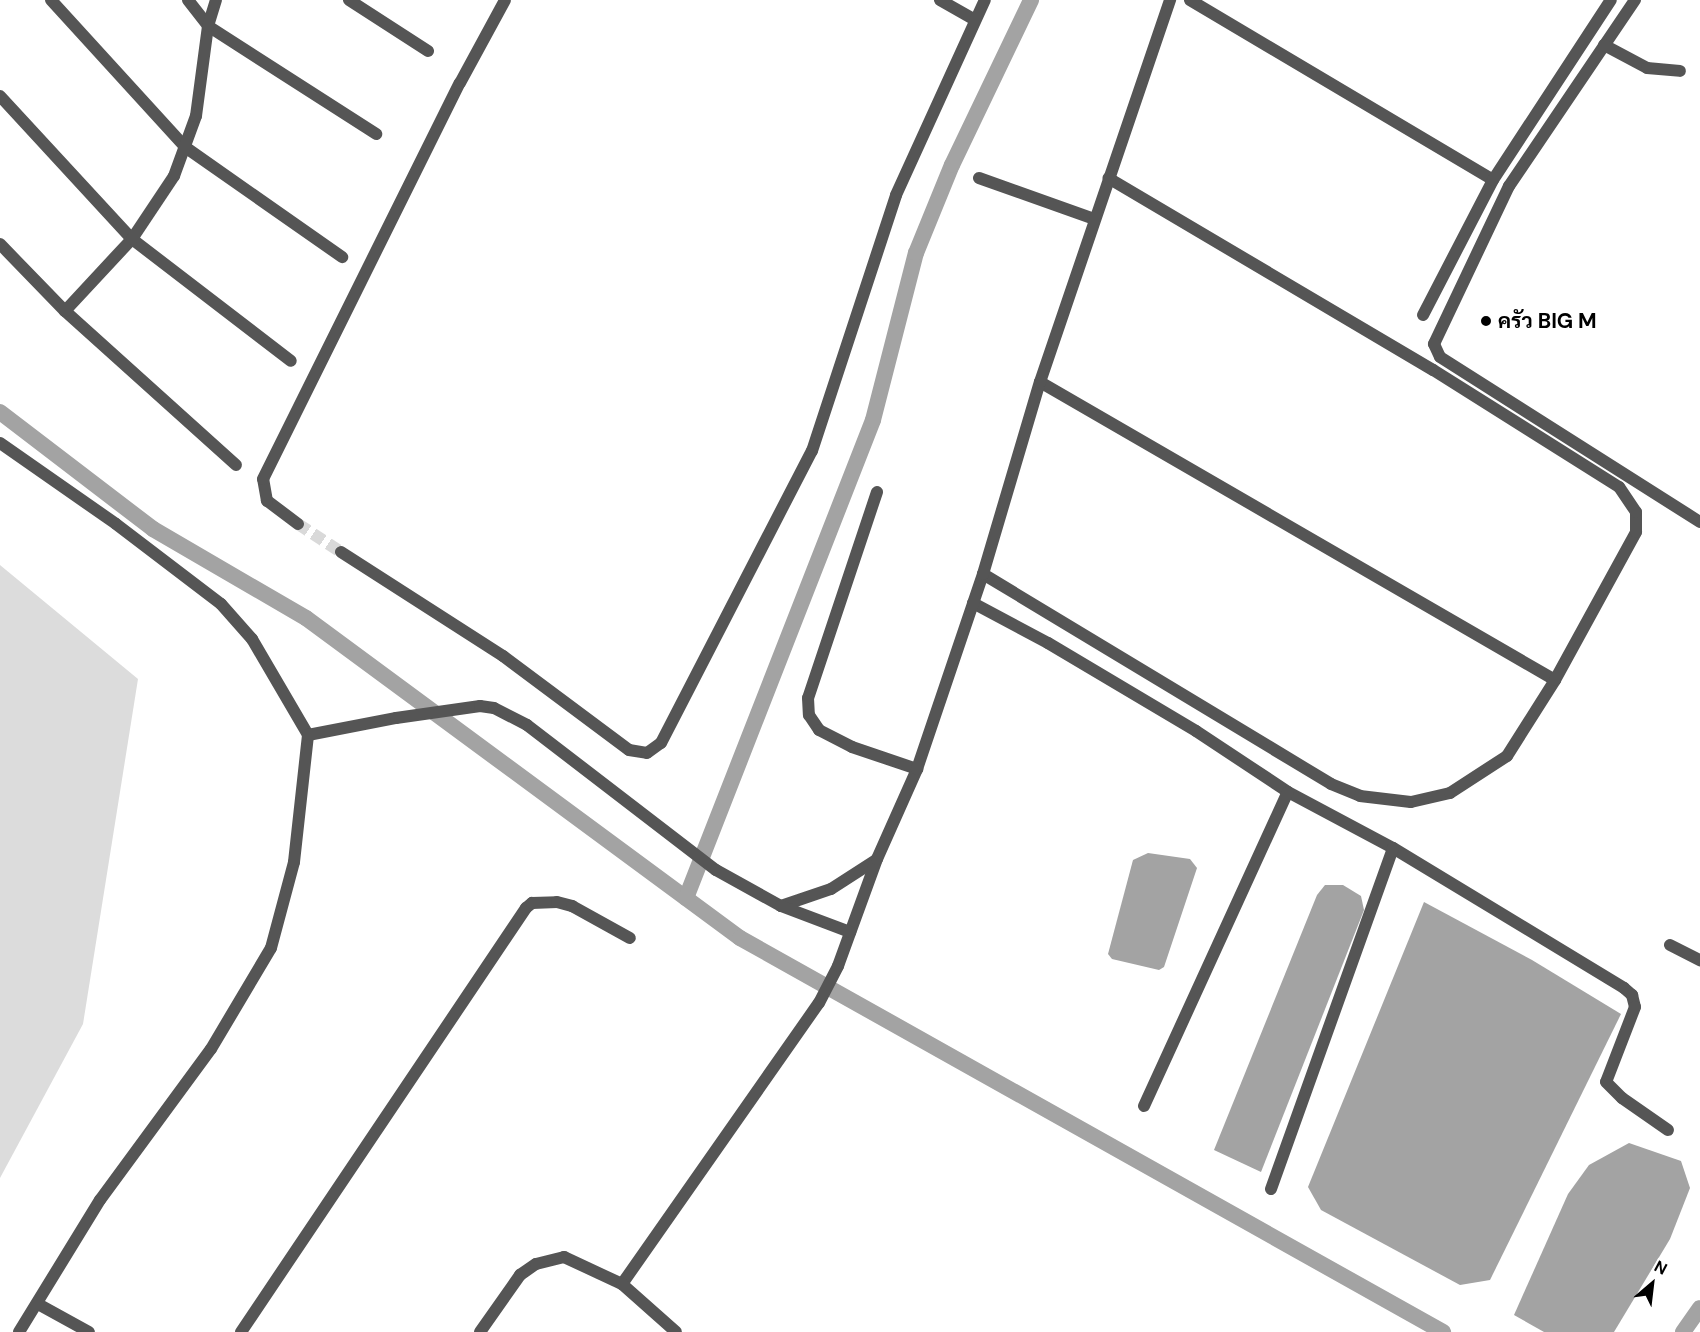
<!DOCTYPE html>
<html>
<head>
<meta charset="utf-8">
<style>
  body { margin:0 }
  #map { position:relative; width:1700px; height:1332px; overflow:hidden; background:#fff; font-family:"DM Sans",Sarabun,sans-serif }
  div>[style] { position:absolute }
  .green>* { inset:0; background:#dcdcdc }
  .water>* { inset:0; background:#a3a3a3 }
  .canal>* { height:16px; margin:-8px; padding:0 8px; transform-origin:8px; border-radius:8px; background:#a3a3a3 }
  .minor-tunnel>* { height:12px; margin-top:-6px; transform-origin:0; background:repeating-linear-gradient(90deg,#d9d9d9 0 12px,transparent 0 18px) }
  .minor>* { height:12px; margin:-6px; padding:0 6px; transform-origin:6px; border-radius:6px; background:#555 }
  .dots>* { width:16px; height:16px; translate:-50% -50%; box-sizing:border-box; border:3px solid #fff; border-radius:50% }
  span { translate:-50% -50%; white-space:nowrap; text-align:center; line-height:1.15; -webkit-text-stroke:5px #fff; paint-order:stroke }
  .poi-label { font-size:21px; color:#000; font-weight:700 }
  .left { translate:0 -50%; text-align:left }
  .north { position:absolute; left:1622px; top:1254px; width:60px; height:60px; -webkit-text-stroke:4px #fff; paint-order:stroke; rotate:28deg; font-size:16px; font-weight:700; line-height:24px; text-align:center; color:#000 }
  .north::after { content:''; display:block; margin:auto; width:21px; height:27px; background:#000; clip-path:polygon(50% 0,100% 100%,50% 72%,0 100%) }
</style>
</head>
<body>
<div id="map">
  <div class="green">
    <i style="clip-path:polygon(0 565px,138px 679px,83px 1024px,0 1178px)"></i>
  </div>
  <div class="water">
    <i style="clip-path:polygon(1148px 853px,1190px 859px,1197px 868px,1164px 967px,1159px 970px,1112px 959px,1108px 954px,1133px 860px)"></i>
    <i style="clip-path:polygon(1325px 885px,1343px 885px,1361px 896px,1364px 910px,1261px 1172px,1214px 1150px,1317px 895px)"></i>
    <i style="clip-path:polygon(1424px 902px,1532px 960px,1621px 1014px,1490px 1280px,1460px 1285px,1321px 1210px,1308px 1187px)"></i>
    <i style="clip-path:polygon(1629px 1143px,1681px 1161px,1690px 1188px,1670px 1239px,1614px 1332px,1544px 1332px,1514px 1315px,1568px 1194px,1589px 1165px)"></i>
  </div>
  <div class="canal">
    <i style="left:0;top:412px;width:193px;rotate:37.4deg"></i>
    <i style="left:153px;top:529px;width:177px;rotate:30.2deg"></i>
    <i style="left:306px;top:618px;width:539px;rotate:36.4deg"></i>
    <i style="left:740px;top:938px;width:806px;rotate:29.27deg"></i>
    <i style="left:686px;top:898px;width:513px;rotate:-68.63deg"></i>
    <i style="left:873px;top:420px;width:172px;rotate:-75.6deg"></i>
    <i style="left:916px;top:253px;width:95px;rotate:-67.8deg"></i>
    <i style="left:952px;top:165px;width:183px;rotate:-64.4deg"></i>
    <i style="left:1683px;top:1332px;width:29px;rotate:-55deg"></i>
  </div>
  <div class="minor-tunnel">
    <i style="left:298px;top:524px;width:51px;rotate:33.1deg"></i>
  </div>
  <div class="minor">
    <i style="left:51px;top:0;width:199px;rotate:47.6deg"></i>
    <i style="left:185px;top:147px;width:192px;rotate:35deg"></i>
    <i style="left:188px;top:0;width:33px;rotate:52deg"></i>
    <i style="left:208px;top:26px;width:200px;rotate:32.7deg"></i>
    <i style="left:349px;top:0;width:94px;rotate:32.8deg"></i>
    <i style="left:940px;top:0;width:40px;rotate:29.7deg"></i>
    <i style="left:1190px;top:0;width:352px;rotate:30.7deg"></i>
    <i style="left:1493px;top:180px;width:152px;rotate:117.4deg"></i>
    <i style="left:1635px;top:0;width:225px;rotate:124.1deg"></i>
    <i style="left:1509px;top:186px;width:175px;rotate:115.4deg"></i>
    <i style="left:1434px;top:344px;width:14px;rotate:65deg"></i>
    <i style="left:1440px;top:357px;width:308px;rotate:32.4deg"></i>
    <i style="left:1604px;top:45px;width:49px;rotate:28.1deg"></i>
    <i style="left:1647px;top:68px;width:33px;rotate:5deg"></i>
    <i style="left:0;top:96px;width:195px;rotate:47.3deg"></i>
    <i style="left:132px;top:239px;width:200px;rotate:37.5deg"></i>
    <i style="left:979px;top:178px;width:122px;rotate:19.6deg"></i>
    <i style="left:1493px;top:180px;width:215px;rotate:-56.8deg"></i>
    <i style="left:0;top:244px;width:93px;rotate:45.9deg"></i>
    <i style="left:65px;top:311px;width:230px;rotate:42deg"></i>
    <i style="left:65px;top:311px;width:98px;rotate:-47.1deg"></i>
    <i style="left:132px;top:239px;width:76px;rotate:-56.3deg"></i>
    <i style="left:174px;top:176px;width:64px;rotate:-69.9deg"></i>
    <i style="left:196px;top:116px;width:91px;rotate:-82.4deg"></i>
    <i style="left:208px;top:26px;width:27px;rotate:-73deg"></i>
    <i style="left:1040px;top:382px;width:595px;rotate:30.06deg"></i>
    <i style="left:0;top:443px;width:141px;rotate:34.9deg"></i>
    <i style="left:116px;top:524px;width:132px;rotate:37.3deg"></i>
    <i style="left:221px;top:604px;width:47px;rotate:48.5deg"></i>
    <i style="left:252px;top:639px;width:111px;rotate:59.7deg"></i>
    <i style="left:877px;top:492px;width:217px;rotate:108.5deg"></i>
    <i style="left:808px;top:698px;width:17px;rotate:87deg"></i>
    <i style="left:809px;top:715px;width:18px;rotate:56deg"></i>
    <i style="left:819px;top:730px;width:37px;rotate:27deg"></i>
    <i style="left:852px;top:747px;width:69px;rotate:18.7deg"></i>
    <i style="left:298px;top:524px;width:39px;rotate:-143deg"></i>
    <i style="left:267px;top:501px;width:22px;rotate:-100deg"></i>
    <i style="left:263px;top:479px;width:442px;rotate:-63.6deg"></i>
    <i style="left:460px;top:83px;width:94px;rotate:-61.5deg"></i>
    <i style="left:341px;top:552px;width:193px;rotate:32.7deg"></i>
    <i style="left:503px;top:656px;width:157px;rotate:36.7deg"></i>
    <i style="left:629px;top:750px;width:18px;rotate:9deg"></i>
    <i style="left:647px;top:753px;width:17px;rotate:-36deg"></i>
    <i style="left:661px;top:743px;width:329px;rotate:-62.7deg"></i>
    <i style="left:812px;top:451px;width:269px;rotate:-71.8deg"></i>
    <i style="left:896px;top:195px;width:214px;rotate:-65.5deg"></i>
    <i style="left:983px;top:574px;width:406px;rotate:31.1deg"></i>
    <i style="left:1331px;top:784px;width:31px;rotate:22deg"></i>
    <i style="left:1360px;top:796px;width:51px;rotate:6.7deg"></i>
    <i style="left:1411px;top:802px;width:40px;rotate:-13deg"></i>
    <i style="left:1450px;top:793px;width:68px;rotate:-33deg"></i>
    <i style="left:1507px;top:756px;width:90px;rotate:-57.7deg"></i>
    <i style="left:1555px;top:680px;width:169px;rotate:-61.3deg"></i>
    <i style="left:1636px;top:532px;width:20px;rotate:-90deg"></i>
    <i style="left:1636px;top:512px;width:30px;rotate:-124deg"></i>
    <i style="left:1619px;top:487px;width:220px;rotate:-147.8deg"></i>
    <i style="left:1433px;top:370px;width:377px;rotate:-149.4deg"></i>
    <i style="left:973px;top:603px;width:85px;rotate:28.1deg"></i>
    <i style="left:1048px;top:643px;width:172px;rotate:30.7deg"></i>
    <i style="left:1196px;top:731px;width:110px;rotate:33.5deg"></i>
    <i style="left:1288px;top:792px;width:119px;rotate:28.1deg"></i>
    <i style="left:1393px;top:848px;width:270px;rotate:31.2deg"></i>
    <i style="left:1624px;top:988px;width:11px;rotate:41deg"></i>
    <i style="left:1632px;top:995px;width:12px;rotate:76deg"></i>
    <i style="left:1635px;top:1007px;width:80px;rotate:111.1deg"></i>
    <i style="left:1606px;top:1082px;width:23px;rotate:45deg"></i>
    <i style="left:1622px;top:1098px;width:56px;rotate:34.8deg"></i>
    <i style="left:781px;top:906px;width:53px;rotate:-18.8deg"></i>
    <i style="left:831px;top:889px;width:54px;rotate:-32.8deg"></i>
    <i style="left:1670px;top:945px;width:34px;rotate:27deg"></i>
    <i style="left:1144px;top:1106px;width:345px;rotate:-65.4deg"></i>
    <i style="left:1271px;top:1189px;width:362px;rotate:-70.3deg"></i>
    <i style="left:622px;top:1284px;width:343px;rotate:-55deg"></i>
    <i style="left:819px;top:1003px;width:42px;rotate:-62.8deg"></i>
    <i style="left:838px;top:966px;width:114px;rotate:-70deg"></i>
    <i style="left:877px;top:859px;width:98px;rotate:-66deg"></i>
    <i style="left:917px;top:769px;width:206px;rotate:-71.3deg"></i>
    <i style="left:983px;top:574px;width:200px;rotate:-73.5deg"></i>
    <i style="left:1040px;top:382px;width:404px;rotate:-71.2deg"></i>
    <i style="left:38px;top:1304px;width:58px;rotate:28.8deg"></i>
    <i style="left:19px;top:1332px;width:155px;rotate:-58.5deg"></i>
    <i style="left:100px;top:1200px;width:187px;rotate:-53.7deg"></i>
    <i style="left:211px;top:1049px;width:117px;rotate:-59.3deg"></i>
    <i style="left:271px;top:948px;width:89px;rotate:-75deg"></i>
    <i style="left:294px;top:862px;width:128px;rotate:-83.7deg"></i>
    <i style="left:308px;top:735px;width:90px;rotate:-10.9deg"></i>
    <i style="left:396px;top:718px;width:85px;rotate:-8.1deg"></i>
    <i style="left:480px;top:706px;width:14px;rotate:8deg"></i>
    <i style="left:494px;top:708px;width:37px;rotate:27deg"></i>
    <i style="left:527px;top:725px;width:238px;rotate:37.5deg"></i>
    <i style="left:716px;top:870px;width:74px;rotate:29deg"></i>
    <i style="left:781px;top:906px;width:74px;rotate:20.6deg"></i>
    <i style="left:241px;top:1332px;width:511px;rotate:-56.09deg"></i>
    <i style="left:526px;top:908px;width:8px;rotate:-40deg"></i>
    <i style="left:532px;top:903px;width:25px;rotate:-2deg"></i>
    <i style="left:557px;top:902px;width:16px;rotate:15deg"></i>
    <i style="left:572px;top:906px;width:66px;rotate:28.9deg"></i>
    <i style="left:480px;top:1332px;width:70px;rotate:-54.9deg"></i>
    <i style="left:520px;top:1275px;width:19px;rotate:-35deg"></i>
    <i style="left:536px;top:1264px;width:29px;rotate:-14deg"></i>
    <i style="left:564px;top:1257px;width:64px;rotate:25deg"></i>
    <i style="left:622px;top:1284px;width:72px;rotate:41.6deg"></i>
  </div>
  <div class="dots">
    <i style="left:1486px;top:321px;background:#000"></i>
  </div>
  <div class="poi-label">
    <span class="left" style="left:1498px;top:321px">ครัว BIG M</span>
  </div>
  <div class="north">N</div>
</div>
</body>
</html>
